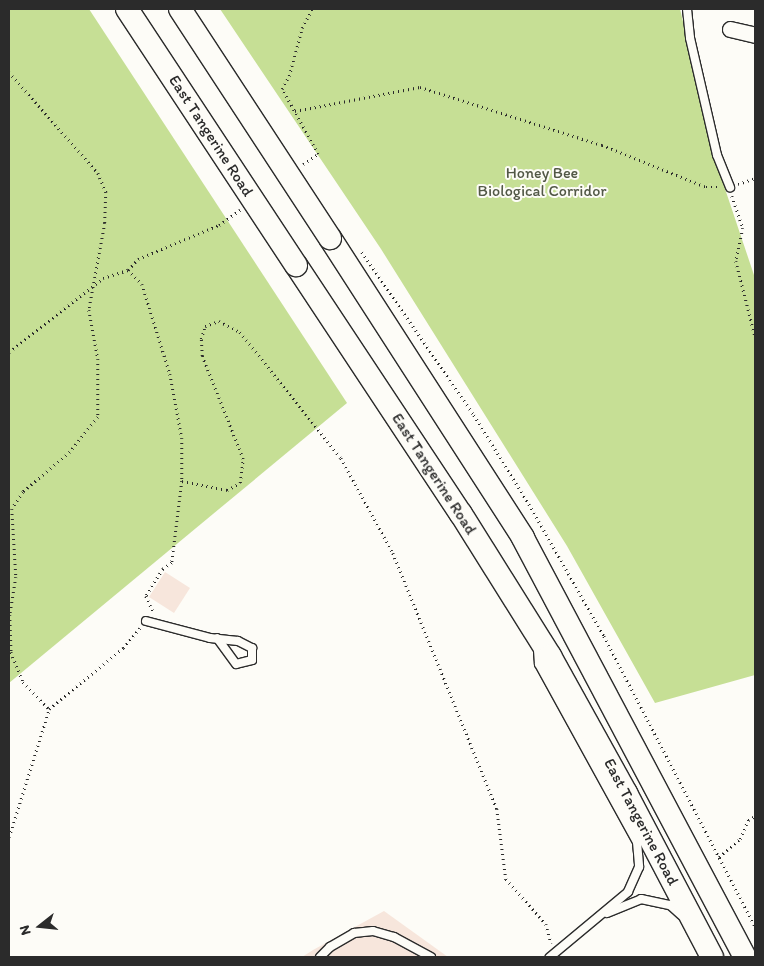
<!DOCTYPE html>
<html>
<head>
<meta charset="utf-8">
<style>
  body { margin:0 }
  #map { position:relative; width:764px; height:966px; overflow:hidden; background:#fdfcf7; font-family:Itim,sans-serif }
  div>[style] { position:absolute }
  .built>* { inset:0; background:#f7e6dc }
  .green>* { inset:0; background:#c6df95 }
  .path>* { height:2.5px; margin-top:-1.25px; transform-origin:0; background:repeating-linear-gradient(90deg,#2b2b2b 0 1px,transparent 0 5px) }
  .roads { filter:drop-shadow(1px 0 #2b2b2b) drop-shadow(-1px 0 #2b2b2b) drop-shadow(0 1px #2b2b2b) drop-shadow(0 -1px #2b2b2b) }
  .service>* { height:8px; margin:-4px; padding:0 4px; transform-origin:4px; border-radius:4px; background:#fdfcf7 }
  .minor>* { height:15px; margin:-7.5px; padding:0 7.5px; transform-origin:7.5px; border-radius:7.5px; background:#fdfcf7 }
  .primary>* { height:22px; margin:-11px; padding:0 11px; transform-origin:11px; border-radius:11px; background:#fdfcf7 }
  .bridges { filter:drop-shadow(1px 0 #2b2b2b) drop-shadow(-1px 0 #2b2b2b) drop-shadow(0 1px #2b2b2b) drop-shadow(0 -1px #2b2b2b) }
  .primary-bridge>* { height:22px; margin:-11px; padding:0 11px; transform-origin:11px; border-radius:11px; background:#fdfcf7 }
  span { translate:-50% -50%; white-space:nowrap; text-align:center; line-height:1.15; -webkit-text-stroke:4px #fdfcf7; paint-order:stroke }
  .street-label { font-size:16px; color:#2b2b2b }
  .park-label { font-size:16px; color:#525846 }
  .frame { position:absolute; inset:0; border:10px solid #2b2b2b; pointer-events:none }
  .north { position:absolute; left:15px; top:901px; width:50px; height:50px; -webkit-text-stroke:4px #fdfcf7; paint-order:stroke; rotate:254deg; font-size:14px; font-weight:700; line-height:20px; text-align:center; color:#2b2b2b }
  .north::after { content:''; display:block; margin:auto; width:18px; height:22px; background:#2b2b2b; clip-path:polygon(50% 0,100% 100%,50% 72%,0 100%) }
</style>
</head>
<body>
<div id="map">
  <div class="built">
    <i style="clip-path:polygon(165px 572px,190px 588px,174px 613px,149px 597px)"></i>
    <i style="clip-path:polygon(384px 911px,448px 957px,302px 957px,313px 950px)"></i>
  </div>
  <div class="green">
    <i style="clip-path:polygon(9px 9px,89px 9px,347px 403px,9px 683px)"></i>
    <i style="clip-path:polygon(220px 9px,680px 9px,718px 168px,755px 278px,755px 675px,655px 703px,567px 546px,381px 249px)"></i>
  </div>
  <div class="path">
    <i style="left:9px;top:72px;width:135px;rotate:48.6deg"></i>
    <i style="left:98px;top:173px;width:21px;rotate:67deg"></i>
    <i style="left:106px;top:192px;width:31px;rotate:92deg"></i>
    <i style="left:105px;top:223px;width:88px;rotate:100.4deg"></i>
    <i style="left:89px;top:310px;width:50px;rotate:79.6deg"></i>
    <i style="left:98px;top:359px;width:58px;rotate:90deg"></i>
    <i style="left:98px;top:417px;width:45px;rotate:128.7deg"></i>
    <i style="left:70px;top:452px;width:62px;rotate:139.6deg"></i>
    <i style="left:23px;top:492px;width:20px;rotate:123deg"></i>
    <i style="left:12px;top:509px;width:68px;rotate:86.6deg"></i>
    <i style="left:16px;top:577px;width:38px;rotate:99deg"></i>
    <i style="left:10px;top:615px;width:37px;rotate:88deg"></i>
    <i style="left:11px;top:652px;width:32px;rotate:68deg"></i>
    <i style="left:23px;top:682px;width:37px;rotate:46deg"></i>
    <i style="left:295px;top:111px;width:127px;rotate:-10.9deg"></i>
    <i style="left:420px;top:87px;width:191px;rotate:17.7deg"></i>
    <i style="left:602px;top:145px;width:112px;rotate:22deg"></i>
    <i style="left:706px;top:187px;width:15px"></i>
    <i style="left:303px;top:164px;width:18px;rotate:-34deg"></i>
    <i style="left:318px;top:154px;width:74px;rotate:-119deg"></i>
    <i style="left:282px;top:89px;width:15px;rotate:-62deg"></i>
    <i style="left:289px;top:76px;width:50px;rotate:-74.8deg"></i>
    <i style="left:302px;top:28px;width:21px;rotate:-62deg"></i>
    <i style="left:738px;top:184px;width:18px;rotate:-19deg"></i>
    <i style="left:732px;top:196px;width:34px;rotate:71deg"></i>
    <i style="left:743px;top:228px;width:34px;rotate:102deg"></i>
    <i style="left:736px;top:261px;width:77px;rotate:75.8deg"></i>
    <i style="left:362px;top:252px;width:198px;rotate:55.5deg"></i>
    <i style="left:474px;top:415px;width:105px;rotate:58.3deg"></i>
    <i style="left:529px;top:504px;width:152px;rotate:60.4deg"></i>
    <i style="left:604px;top:636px;width:327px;rotate:62.5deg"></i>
    <i style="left:128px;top:270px;width:20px;rotate:45deg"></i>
    <i style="left:142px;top:284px;width:94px;rotate:72.7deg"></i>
    <i style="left:170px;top:374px;width:65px;rotate:79.4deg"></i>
    <i style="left:182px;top:438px;width:43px;rotate:90deg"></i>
    <i style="left:182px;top:481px;width:83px;rotate:97deg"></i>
    <i style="left:172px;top:563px;width:11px;rotate:146deg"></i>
    <i style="left:163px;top:569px;width:32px;rotate:122deg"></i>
    <i style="left:146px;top:596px;width:19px;rotate:65deg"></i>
    <i style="left:9px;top:352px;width:120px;rotate:-38.2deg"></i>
    <i style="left:103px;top:278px;width:26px;rotate:-18deg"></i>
    <i style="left:128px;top:270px;width:15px;rotate:-48deg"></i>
    <i style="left:138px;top:259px;width:88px;rotate:-22.8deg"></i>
    <i style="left:219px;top:225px;width:26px;rotate:-36deg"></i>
    <i style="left:182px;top:481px;width:46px;rotate:11.3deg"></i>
    <i style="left:227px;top:490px;width:15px;rotate:-28deg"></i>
    <i style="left:240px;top:483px;width:24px;rotate:-83deg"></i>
    <i style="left:243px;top:459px;width:111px;rotate:-111.7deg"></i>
    <i style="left:202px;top:356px;width:17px;rotate:-93deg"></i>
    <i style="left:201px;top:339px;width:14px;rotate:-73deg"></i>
    <i style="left:205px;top:326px;width:15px;rotate:-20deg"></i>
    <i style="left:219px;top:321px;width:24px;rotate:28deg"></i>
    <i style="left:240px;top:332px;width:161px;rotate:51.3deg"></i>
    <i style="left:341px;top:458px;width:108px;rotate:61.3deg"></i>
    <i style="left:393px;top:553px;width:276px;rotate:67.9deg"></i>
    <i style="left:497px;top:809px;width:71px;rotate:82.7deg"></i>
    <i style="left:506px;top:879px;width:60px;rotate:48.4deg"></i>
    <i style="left:546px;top:924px;width:20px;rotate:75deg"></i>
    <i style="left:9px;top:837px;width:134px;rotate:-72.6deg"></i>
    <i style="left:49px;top:709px;width:96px;rotate:-39.5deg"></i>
    <i style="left:123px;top:648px;width:26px;rotate:-50deg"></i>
    <i style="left:719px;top:857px;width:28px;rotate:-41deg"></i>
    <i style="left:740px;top:839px;width:21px;rotate:-67deg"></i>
    <i style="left:748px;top:820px;width:8px;rotate:-30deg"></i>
  </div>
  <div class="roads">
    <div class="service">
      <i style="left:687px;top:9px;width:29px;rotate:84deg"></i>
      <i style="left:690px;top:38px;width:120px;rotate:77deg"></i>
      <i style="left:717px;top:155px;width:35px;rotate:68deg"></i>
      <i style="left:146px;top:621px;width:66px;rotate:14.9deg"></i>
      <i style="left:210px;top:638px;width:28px;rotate:6deg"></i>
      <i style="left:238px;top:641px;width:16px;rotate:27deg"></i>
      <i style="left:252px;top:648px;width:12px;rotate:90deg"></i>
      <i style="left:252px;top:660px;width:16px;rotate:166deg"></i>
      <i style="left:236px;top:664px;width:32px;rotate:-126deg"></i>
      <i style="left:538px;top:650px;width:14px;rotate:86deg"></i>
      <i style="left:539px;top:664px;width:203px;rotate:61.2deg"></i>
      <i style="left:637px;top:842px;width:25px;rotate:85deg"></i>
      <i style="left:639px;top:867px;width:27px;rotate:114deg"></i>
      <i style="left:628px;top:892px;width:102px;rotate:140.2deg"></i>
      <i style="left:607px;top:913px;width:37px;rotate:-22deg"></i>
      <i style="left:641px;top:899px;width:30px;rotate:12deg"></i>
      <i style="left:670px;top:905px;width:15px;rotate:42deg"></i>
      <i style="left:320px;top:957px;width:14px;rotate:-45deg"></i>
      <i style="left:330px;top:947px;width:28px;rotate:-30deg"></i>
      <i style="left:354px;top:933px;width:19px;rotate:-6deg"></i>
      <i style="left:373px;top:931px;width:22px;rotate:16deg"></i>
      <i style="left:394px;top:937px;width:42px;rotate:28.4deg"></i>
    </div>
    <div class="minor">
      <i style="left:730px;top:29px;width:26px;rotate:13deg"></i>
    </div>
    <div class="primary">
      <i style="left:330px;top:238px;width:357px;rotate:57.2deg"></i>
      <i style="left:523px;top:538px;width:474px;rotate:62.1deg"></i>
      <i style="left:296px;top:265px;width:299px;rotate:56.5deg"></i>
      <i style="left:461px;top:514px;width:168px;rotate:57.9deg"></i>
      <i style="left:550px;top:656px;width:157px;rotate:61deg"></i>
      <i style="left:626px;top:793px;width:185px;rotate:62.3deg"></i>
    </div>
  </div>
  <div class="bridges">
    <div class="primary-bridge">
      <i style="left:127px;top:9px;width:307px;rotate:56.6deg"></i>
      <i style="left:180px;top:9px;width:274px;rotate:56.8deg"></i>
    </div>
  </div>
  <div class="street-label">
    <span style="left:211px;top:136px;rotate:57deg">East Tangerine Road</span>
    <span style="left:434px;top:474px;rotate:57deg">East Tangerine Road</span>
    <span style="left:641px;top:822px;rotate:62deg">East Tangerine Road</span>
  </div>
  <div class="park-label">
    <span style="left:542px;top:182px">Honey Bee<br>Biological Corridor</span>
  </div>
  <div class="frame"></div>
  <div class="north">N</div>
</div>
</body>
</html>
